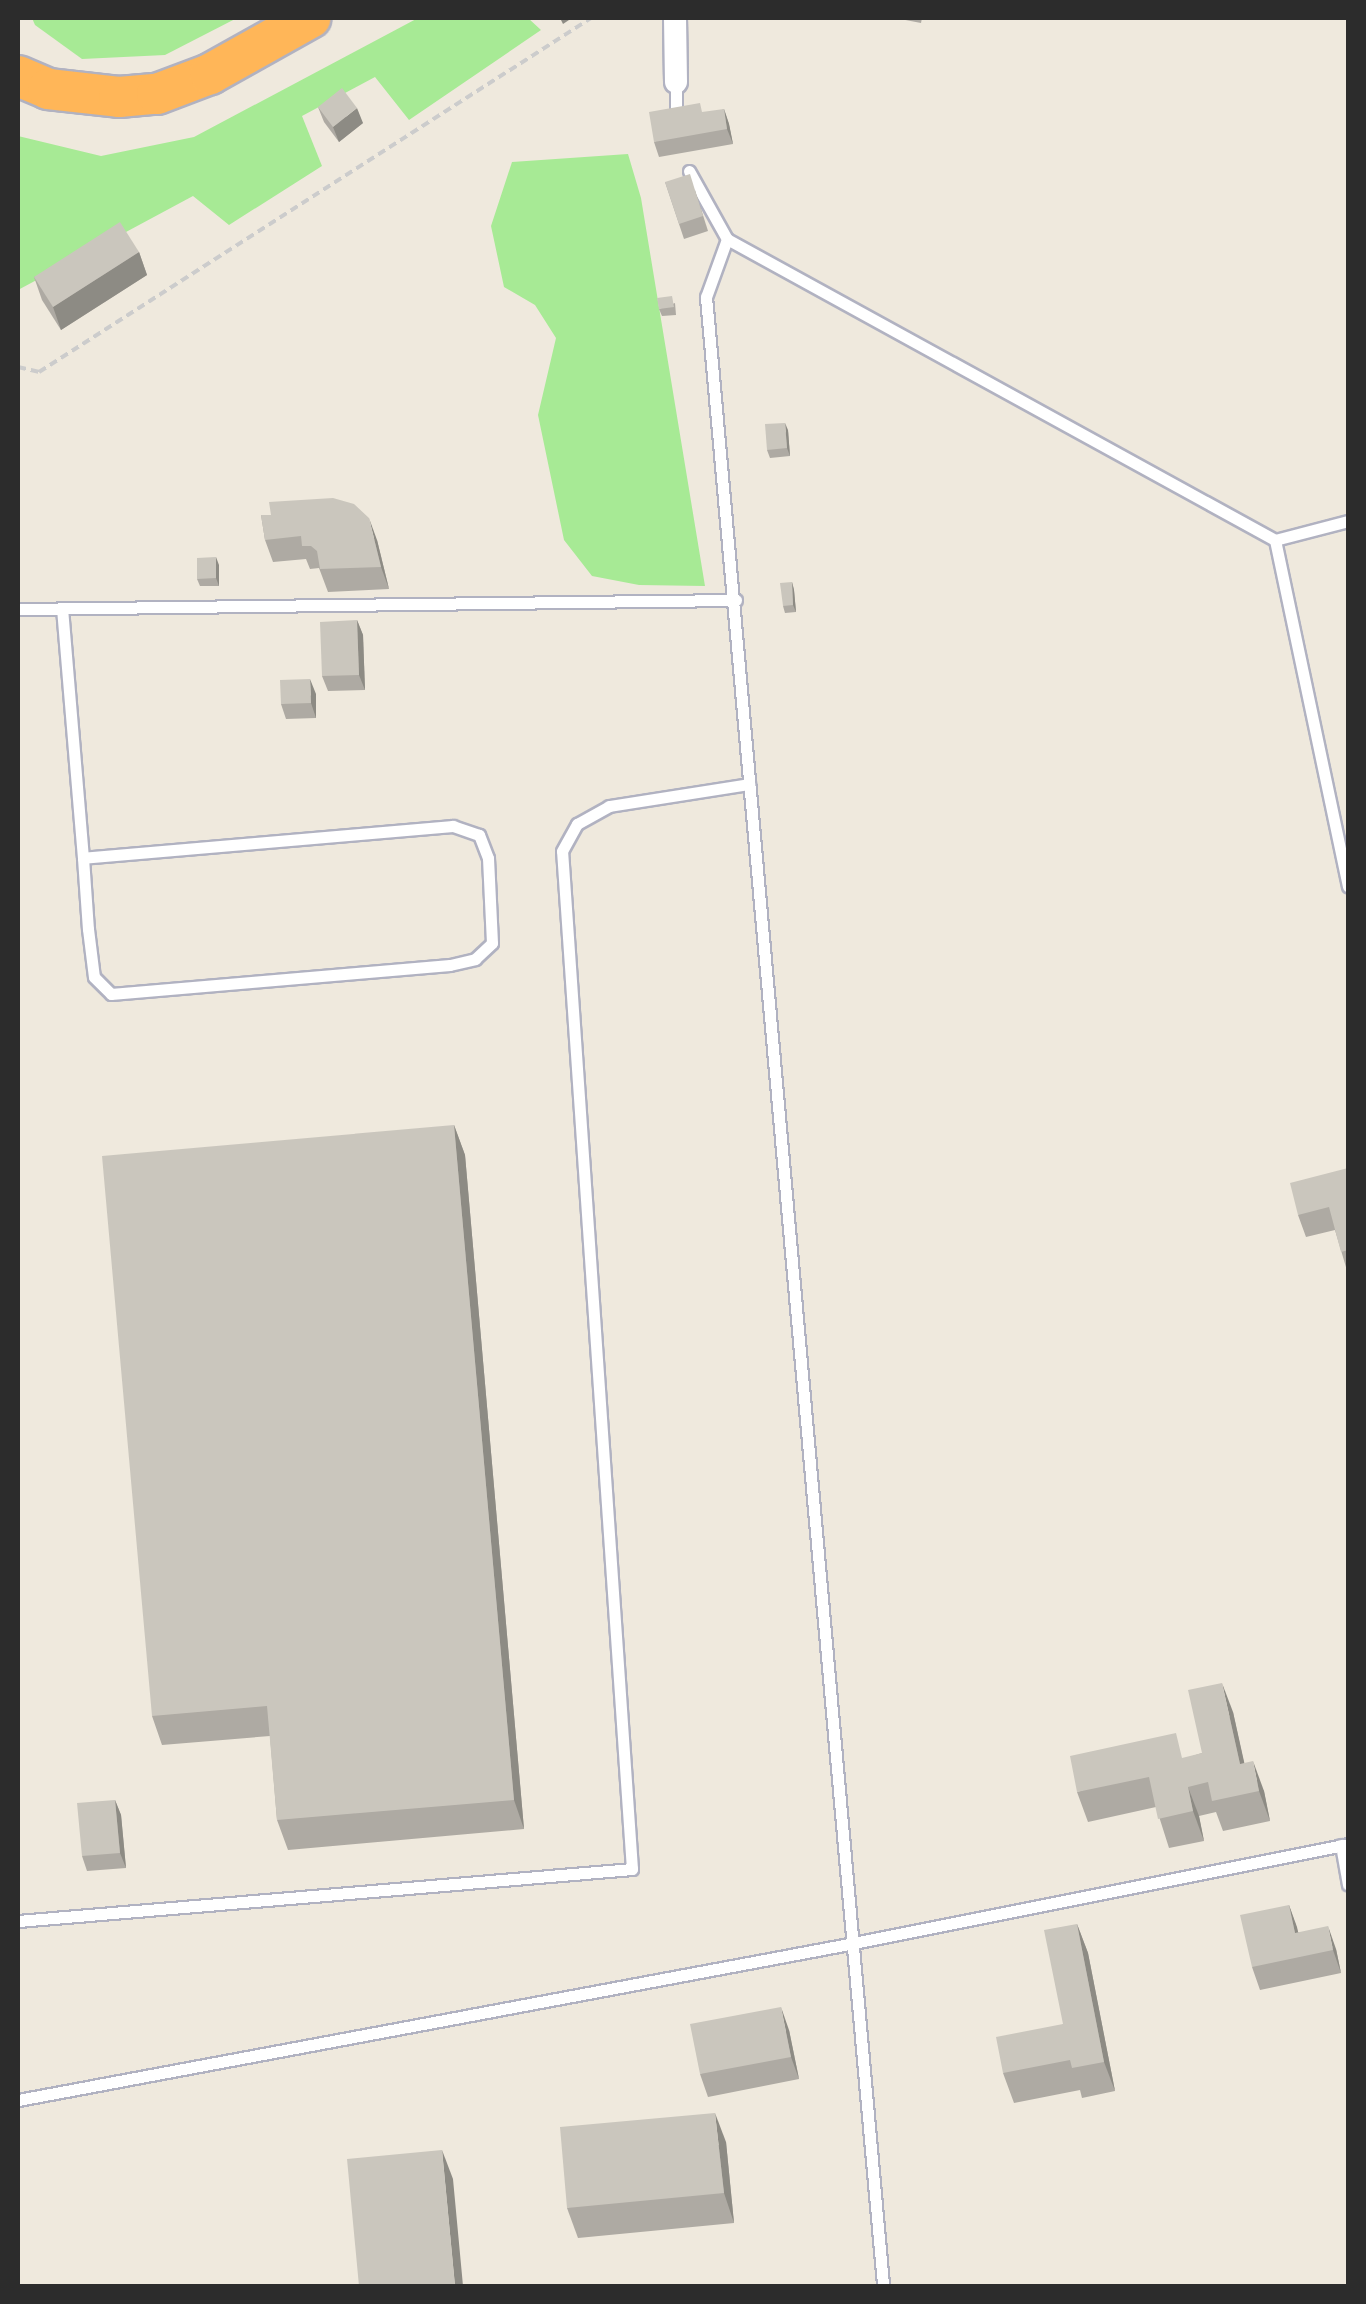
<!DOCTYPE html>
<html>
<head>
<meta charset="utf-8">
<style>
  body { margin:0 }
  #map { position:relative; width:1366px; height:2304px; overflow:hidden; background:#efe9dd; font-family:"Fira Sans",sans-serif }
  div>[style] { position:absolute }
  .green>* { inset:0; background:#a7ea95 }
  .path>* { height:4px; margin-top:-2px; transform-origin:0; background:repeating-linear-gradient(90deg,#ccc 0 8px,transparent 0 13px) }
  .roads { filter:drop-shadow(2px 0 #b1b2c1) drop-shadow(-2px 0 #b1b2c1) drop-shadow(0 2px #b1b2c1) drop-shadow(0 -2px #b1b2c1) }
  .lane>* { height:11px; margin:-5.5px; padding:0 5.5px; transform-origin:5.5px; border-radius:5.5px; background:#fff }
  .street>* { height:22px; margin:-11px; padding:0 11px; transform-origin:11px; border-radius:11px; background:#fff }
  .highway>* { height:40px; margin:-20px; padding:0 20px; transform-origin:20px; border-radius:20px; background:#ffb658 }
  .wall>* { inset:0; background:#aeaaa3 }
  .shaded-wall>* { inset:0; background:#8d8b84 }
  .building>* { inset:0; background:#cac6bd }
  span { translate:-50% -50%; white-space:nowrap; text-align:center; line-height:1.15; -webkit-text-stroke:9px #fff; paint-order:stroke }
  .frame { position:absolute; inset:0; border:20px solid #2c2c2c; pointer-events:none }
</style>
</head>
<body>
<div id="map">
  <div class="green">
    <i style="clip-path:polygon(32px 18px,237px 18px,165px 55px,82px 59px,35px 25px)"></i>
    <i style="clip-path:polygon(418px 18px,528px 18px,541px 30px,409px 120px,375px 77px,302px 116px,322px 166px,229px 225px,193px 196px,18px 290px,18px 136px,101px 156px,194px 137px)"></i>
    <i style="clip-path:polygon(628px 154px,641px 198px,705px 586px,639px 585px,592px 576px,564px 540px,538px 415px,556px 338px,535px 305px,504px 287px,491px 226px,512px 162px)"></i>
  </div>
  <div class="path">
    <i style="left:18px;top:367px;width:22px;rotate:13deg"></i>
    <i style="left:39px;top:372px;width:656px;rotate:-32.67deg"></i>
  </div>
  <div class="roads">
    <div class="lane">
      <i style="left:676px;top:110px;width:28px;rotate:-90deg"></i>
      <i style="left:689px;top:171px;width:78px;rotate:60.8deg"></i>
      <i style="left:727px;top:239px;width:625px;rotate:28.78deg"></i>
      <i style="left:1275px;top:540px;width:354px;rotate:78.1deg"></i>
      <i style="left:727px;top:239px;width:62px;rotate:109.9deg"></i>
      <i style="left:706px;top:297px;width:1997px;rotate:84.91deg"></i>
      <i style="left:1275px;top:540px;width:75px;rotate:-14.6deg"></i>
      <i style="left:62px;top:608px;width:251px;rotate:85.2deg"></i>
      <i style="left:83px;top:858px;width:71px;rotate:86deg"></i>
      <i style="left:88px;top:929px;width:48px;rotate:82.9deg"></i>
      <i style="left:94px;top:977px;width:24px;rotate:45deg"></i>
      <i style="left:111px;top:994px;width:340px;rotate:-4.9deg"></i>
      <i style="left:450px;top:965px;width:26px;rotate:-13deg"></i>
      <i style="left:475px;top:959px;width:23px;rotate:-43deg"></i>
      <i style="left:492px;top:943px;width:85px;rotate:-92.7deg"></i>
      <i style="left:488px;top:858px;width:25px;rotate:-111deg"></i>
      <i style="left:479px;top:835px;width:28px;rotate:-161deg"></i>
      <i style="left:453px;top:826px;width:371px;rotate:175.1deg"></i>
      <i style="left:18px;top:609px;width:718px;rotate:-0.72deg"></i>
      <i style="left:1341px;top:1845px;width:40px;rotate:80deg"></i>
      <i style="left:18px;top:1921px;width:616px;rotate:-4.84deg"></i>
      <i style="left:632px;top:1869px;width:1020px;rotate:-93.93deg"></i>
      <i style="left:562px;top:851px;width:31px;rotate:-61deg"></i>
      <i style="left:577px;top:824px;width:37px;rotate:-29deg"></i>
      <i style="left:609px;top:806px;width:142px;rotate:-8.9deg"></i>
      <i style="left:18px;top:2100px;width:846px;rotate:-10.63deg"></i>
      <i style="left:849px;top:1944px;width:509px;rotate:-11.33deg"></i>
    </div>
    <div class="street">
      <i style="left:675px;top:18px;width:64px;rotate:89.1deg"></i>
    </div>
    <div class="highway">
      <i style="left:18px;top:76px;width:33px;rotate:23deg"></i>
      <i style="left:48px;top:89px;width:71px;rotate:6.4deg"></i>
      <i style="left:119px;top:97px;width:38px;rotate:-5deg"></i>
      <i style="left:157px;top:94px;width:57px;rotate:-20.7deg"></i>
      <i style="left:210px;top:74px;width:115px;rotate:-29.2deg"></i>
    </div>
  </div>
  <div class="wall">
    <i style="clip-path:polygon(895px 18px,922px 18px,921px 23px)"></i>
    <i style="clip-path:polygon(318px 107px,363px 123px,339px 142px,324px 122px)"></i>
    <i style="clip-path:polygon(724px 109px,729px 124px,733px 144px,659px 157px,654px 142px)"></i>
    <i style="clip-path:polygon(665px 182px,695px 190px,708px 231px,684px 239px)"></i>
    <i style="clip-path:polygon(139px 252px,147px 275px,61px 330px,42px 300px,34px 277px)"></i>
    <i style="clip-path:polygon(675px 303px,676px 315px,662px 316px,659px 309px)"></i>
    <i style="clip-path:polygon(788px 430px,790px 456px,770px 458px,767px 450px)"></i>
    <i style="clip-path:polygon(261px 515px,377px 540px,389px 589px,328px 592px,319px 568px,310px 569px,306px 559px,273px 562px,265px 540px)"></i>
    <i style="clip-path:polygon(219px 565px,219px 586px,200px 586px,197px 579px)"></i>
    <i style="clip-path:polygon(792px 582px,794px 590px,796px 612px,785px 613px,783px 606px)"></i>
    <i style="clip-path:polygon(357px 620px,363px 635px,365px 690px,328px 691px,322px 676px)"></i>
    <i style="clip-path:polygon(316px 694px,316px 718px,286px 719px,281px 704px)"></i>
    <i style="clip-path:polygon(454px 1125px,465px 1155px,524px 1829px,288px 1850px,277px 1820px,270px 1736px,162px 1745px,152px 1716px)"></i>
    <i style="clip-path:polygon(1348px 1168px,1348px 1274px,1335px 1230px,1306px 1237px,1298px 1215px)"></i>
    <i style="clip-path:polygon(1233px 1712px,1244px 1763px,1264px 1791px,1270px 1821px,1223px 1831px,1216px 1812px,1199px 1816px,1204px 1841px,1169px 1848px,1156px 1807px,1088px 1822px,1077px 1792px,1202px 1753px)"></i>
    <i style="clip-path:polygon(115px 1800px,121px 1815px,126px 1868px,87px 1871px,82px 1856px)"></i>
    <i style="clip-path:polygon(1289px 1905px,1298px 1932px,1336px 1949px,1341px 1973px,1260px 1990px,1252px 1967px)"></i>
    <i style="clip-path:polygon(1077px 1924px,1088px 1953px,1115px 2091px,1082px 2098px,1080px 2090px,1014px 2103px,1003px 2073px,1063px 2024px)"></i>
    <i style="clip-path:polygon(789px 2030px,799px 2079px,708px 2097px,700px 2074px)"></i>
    <i style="clip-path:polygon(726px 2142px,734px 2223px,578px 2238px,567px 2208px)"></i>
  </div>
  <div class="shaded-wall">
    <i style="clip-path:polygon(560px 18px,572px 18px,563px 24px)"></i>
    <i style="clip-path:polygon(357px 108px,363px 123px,339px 142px,333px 127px)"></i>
    <i style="clip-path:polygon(724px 109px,729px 124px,733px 144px,727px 129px)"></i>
    <i style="clip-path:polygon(139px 252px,147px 275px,61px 330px,53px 307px)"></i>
    <i style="clip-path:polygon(785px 423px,788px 430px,790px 456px,787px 448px)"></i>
    <i style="clip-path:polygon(369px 518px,377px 540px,389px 589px,381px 567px)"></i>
    <i style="clip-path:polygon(216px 557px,219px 565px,219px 586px,216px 578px)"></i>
    <i style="clip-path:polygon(792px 582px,794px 590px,796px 612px,793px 605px)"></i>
    <i style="clip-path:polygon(357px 620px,363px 635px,365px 690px,359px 675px)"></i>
    <i style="clip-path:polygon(310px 679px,316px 694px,316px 718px,311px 703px)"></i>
    <i style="clip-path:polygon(454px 1125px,465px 1155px,524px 1829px,514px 1800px)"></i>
    <i style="clip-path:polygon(1222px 1683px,1233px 1712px,1251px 1793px,1240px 1764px)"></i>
    <i style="clip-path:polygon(1253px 1761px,1264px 1791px,1270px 1821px,1259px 1791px)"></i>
    <i style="clip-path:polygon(1188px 1787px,1199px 1816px,1204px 1841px,1193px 1811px)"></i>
    <i style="clip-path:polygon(115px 1800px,121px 1815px,126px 1868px,120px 1853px)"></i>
    <i style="clip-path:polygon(1289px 1905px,1297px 1927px,1303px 1956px,1295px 1933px)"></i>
    <i style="clip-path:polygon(1077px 1924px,1088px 1953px,1115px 2091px,1104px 2062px)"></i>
    <i style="clip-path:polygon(1328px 1926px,1336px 1949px,1341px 1973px,1333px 1950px)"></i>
    <i style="clip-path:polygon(781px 2007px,789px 2030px,799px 2079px,791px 2057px)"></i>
    <i style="clip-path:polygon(715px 2113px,726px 2142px,734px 2223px,724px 2193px)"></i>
    <i style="clip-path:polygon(442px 2150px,453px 2179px,463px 2286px,455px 2286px)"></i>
  </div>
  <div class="building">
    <i style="clip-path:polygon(342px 88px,357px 108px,333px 127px,318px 107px)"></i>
    <i style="clip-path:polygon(700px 103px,702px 112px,724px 109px,727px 129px,654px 142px,649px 112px)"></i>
    <i style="clip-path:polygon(690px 174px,703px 216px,679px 224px,665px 182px)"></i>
    <i style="clip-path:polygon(120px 222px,139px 252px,53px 307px,34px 277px)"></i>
    <i style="clip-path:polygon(672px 296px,674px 307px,659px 309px,657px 298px)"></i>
    <i style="clip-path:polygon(785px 423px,787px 448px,767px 450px,765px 424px)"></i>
    <i style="clip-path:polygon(333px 498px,354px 504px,369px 518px,381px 567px,320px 569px,317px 551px,311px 546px,302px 546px,301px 536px,265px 540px,261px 515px,271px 515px,269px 502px)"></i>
    <i style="clip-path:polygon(216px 557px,216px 578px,197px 579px,197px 558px)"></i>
    <i style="clip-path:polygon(792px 582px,793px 605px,783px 606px,780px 583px)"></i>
    <i style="clip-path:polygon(357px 620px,359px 675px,322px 676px,320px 622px)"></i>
    <i style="clip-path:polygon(310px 679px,311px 703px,281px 704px,280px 680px)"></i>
    <i style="clip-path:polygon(454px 1125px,514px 1800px,277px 1820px,267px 1706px,152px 1716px,102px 1156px)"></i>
    <i style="clip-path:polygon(1348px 1168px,1348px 1250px,1341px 1252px,1329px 1207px,1298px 1215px,1290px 1183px)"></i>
    <i style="clip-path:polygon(1222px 1683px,1240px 1764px,1253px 1761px,1259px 1791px,1212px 1801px,1208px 1782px,1188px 1787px,1193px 1811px,1158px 1819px,1149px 1777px,1077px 1792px,1070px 1756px,1176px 1733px,1182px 1758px,1202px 1753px,1188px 1690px)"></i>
    <i style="clip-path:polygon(115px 1800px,120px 1853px,82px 1856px,77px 1803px)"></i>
    <i style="clip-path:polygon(1289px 1905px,1295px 1933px,1328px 1926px,1333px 1950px,1252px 1967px,1240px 1915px)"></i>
    <i style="clip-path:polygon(1077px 1924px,1104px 2062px,1072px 2068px,1070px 2060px,1003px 2073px,996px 2037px,1063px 2024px,1044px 1930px)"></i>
    <i style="clip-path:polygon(781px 2007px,791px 2057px,700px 2074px,690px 2024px)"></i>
    <i style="clip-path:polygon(715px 2113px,724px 2193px,567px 2208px,560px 2127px)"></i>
    <i style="clip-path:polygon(442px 2150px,455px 2286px,359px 2286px,347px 2159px)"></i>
  </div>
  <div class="frame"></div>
</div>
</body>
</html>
